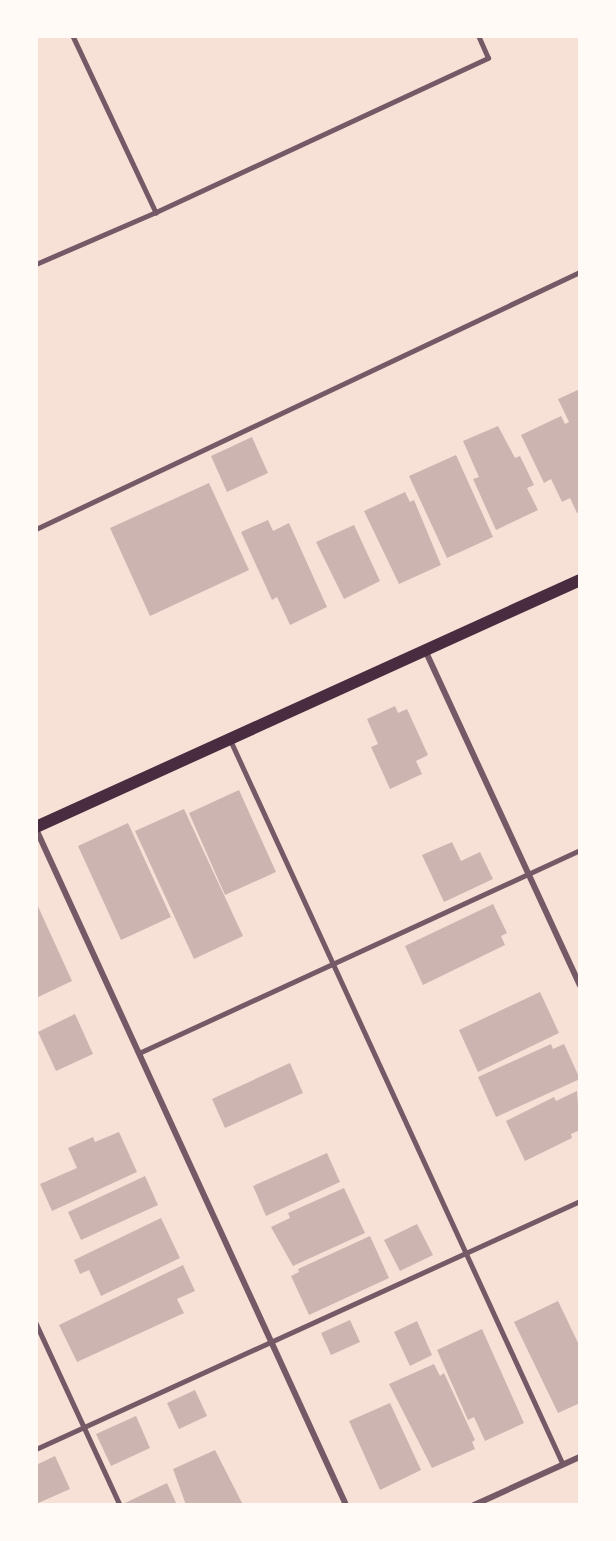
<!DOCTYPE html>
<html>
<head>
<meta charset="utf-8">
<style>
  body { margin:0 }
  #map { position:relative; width:616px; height:1541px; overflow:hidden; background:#f7e1d7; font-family:"Titillium Web",sans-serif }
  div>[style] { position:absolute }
  .building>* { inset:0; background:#ccb4b1 }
  .service>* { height:4.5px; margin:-2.25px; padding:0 2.25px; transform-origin:2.25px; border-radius:2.25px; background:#755966 }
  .minor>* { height:6px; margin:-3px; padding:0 3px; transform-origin:3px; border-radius:3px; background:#755966 }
  .secondary>* { height:12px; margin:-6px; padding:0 6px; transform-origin:6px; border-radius:6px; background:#4a2c40 }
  span { translate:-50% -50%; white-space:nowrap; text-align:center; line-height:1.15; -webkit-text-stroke:4.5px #fffaf5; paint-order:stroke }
  .frame { position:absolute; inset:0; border:38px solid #fffaf5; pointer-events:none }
</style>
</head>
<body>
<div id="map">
  <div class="building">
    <i style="clip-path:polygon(580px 389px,580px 512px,577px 513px,570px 498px,562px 502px,551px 479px,544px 483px,521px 435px,561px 416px,565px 424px,569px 422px,558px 399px)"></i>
    <i style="clip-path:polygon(498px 426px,515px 458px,520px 456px,534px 485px,527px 488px,538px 510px,496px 530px,473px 479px,479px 477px,463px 441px)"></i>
    <i style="clip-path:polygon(252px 437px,268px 473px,227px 492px,211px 456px)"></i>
    <i style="clip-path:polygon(456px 455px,493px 537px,447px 558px,409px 476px)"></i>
    <i style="clip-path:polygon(209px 483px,249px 570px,150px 616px,110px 528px)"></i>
    <i style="clip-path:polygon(405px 492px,410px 502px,414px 500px,441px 565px,399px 584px,364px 511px)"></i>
    <i style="clip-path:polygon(268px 520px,273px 531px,289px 523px,327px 607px,290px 625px,277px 597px,272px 600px,241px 532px)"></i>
    <i style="clip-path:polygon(354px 525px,380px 581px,344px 599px,316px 542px)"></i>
    <i style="clip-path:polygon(395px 706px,398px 713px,407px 709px,428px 755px,416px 761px,422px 774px,390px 789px,371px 747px,378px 744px,367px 719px)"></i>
    <i style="clip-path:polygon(239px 790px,276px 872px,225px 895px,189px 813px)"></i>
    <i style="clip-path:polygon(184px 809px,243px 936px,194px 959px,135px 831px)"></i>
    <i style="clip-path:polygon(128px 823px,171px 917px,121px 940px,78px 846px)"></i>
    <i style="clip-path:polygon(452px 842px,461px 861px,480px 852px,493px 879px,444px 902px,422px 855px)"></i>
    <i style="clip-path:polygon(36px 902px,72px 981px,36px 998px)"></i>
    <i style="clip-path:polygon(493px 904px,507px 933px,501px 936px,505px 945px,423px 985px,405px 946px)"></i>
    <i style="clip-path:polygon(540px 992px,559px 1033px,478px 1072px,459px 1030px)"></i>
    <i style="clip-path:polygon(75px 1014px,93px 1054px,56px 1071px,38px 1032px)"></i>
    <i style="clip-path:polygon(551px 1044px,553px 1049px,564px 1044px,580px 1079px,496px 1117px,478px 1077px)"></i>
    <i style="clip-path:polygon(290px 1063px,303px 1093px,225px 1128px,212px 1099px)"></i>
    <i style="clip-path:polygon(577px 1091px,580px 1130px,571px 1134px,572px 1138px,525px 1161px,506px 1121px,554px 1097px,556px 1101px)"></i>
    <i style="clip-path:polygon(119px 1132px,137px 1172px,52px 1211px,40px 1184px,77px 1168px,68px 1148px,93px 1137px,95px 1142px)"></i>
    <i style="clip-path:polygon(327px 1153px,340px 1182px,266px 1216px,253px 1186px)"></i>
    <i style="clip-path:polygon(145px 1176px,158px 1205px,81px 1240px,68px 1212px)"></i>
    <i style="clip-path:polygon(344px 1188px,365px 1233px,293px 1266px,271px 1227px,290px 1218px,288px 1213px)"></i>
    <i style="clip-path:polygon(161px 1218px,180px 1258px,101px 1296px,89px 1270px,80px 1274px,74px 1260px)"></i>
    <i style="clip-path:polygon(417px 1224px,433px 1255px,400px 1271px,384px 1240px)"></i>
    <i style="clip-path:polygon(370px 1236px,389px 1278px,309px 1315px,291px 1276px,299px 1272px,298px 1269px)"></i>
    <i style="clip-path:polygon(183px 1265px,195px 1291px,177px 1299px,184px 1313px,77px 1362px,59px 1325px)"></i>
    <i style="clip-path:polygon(558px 1301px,580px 1347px,580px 1403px,558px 1413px,514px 1322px)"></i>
    <i style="clip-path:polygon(350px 1320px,360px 1342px,331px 1355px,321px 1333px)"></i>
    <i style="clip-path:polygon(417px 1321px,432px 1355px,410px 1366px,394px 1332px)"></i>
    <i style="clip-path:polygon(482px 1329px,524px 1423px,485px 1441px,474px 1417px,468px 1420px,437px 1350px)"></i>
    <i style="clip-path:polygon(434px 1364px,440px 1376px,444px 1373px,475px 1440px,472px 1442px,475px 1449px,432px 1468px,389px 1384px)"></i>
    <i style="clip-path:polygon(195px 1390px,207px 1416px,179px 1429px,167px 1403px)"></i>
    <i style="clip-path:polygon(390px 1403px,421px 1470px,380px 1490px,349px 1421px)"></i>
    <i style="clip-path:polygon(136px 1416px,150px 1448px,111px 1466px,96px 1434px)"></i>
    <i style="clip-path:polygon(215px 1450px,243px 1505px,186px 1505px,173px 1469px)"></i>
    <i style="clip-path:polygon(55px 1456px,70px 1489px,36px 1504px,36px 1465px)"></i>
    <i style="clip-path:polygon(167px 1483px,177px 1505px,126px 1505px,125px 1503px)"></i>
  </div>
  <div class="service">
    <i style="left:73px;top:36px;width:195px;rotate:64.8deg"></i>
    <i style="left:156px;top:212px;width:366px;rotate:-24.9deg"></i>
    <i style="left:488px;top:58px;width:24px;rotate:-114deg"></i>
    <i style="left:36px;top:264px;width:131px;rotate:-23.4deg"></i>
    <i style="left:36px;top:529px;width:602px;rotate:-25.29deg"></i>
    <i style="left:230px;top:739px;width:798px;rotate:65.33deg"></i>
    <i style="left:139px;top:1053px;width:485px;rotate:-24.7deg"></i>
    <i style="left:36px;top:1323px;width:200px;rotate:65.2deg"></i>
    <i style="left:36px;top:1449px;width:598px;rotate:-24.51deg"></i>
  </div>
  <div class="minor">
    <i style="left:425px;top:650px;width:369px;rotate:65.2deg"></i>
    <i style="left:36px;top:829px;width:744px;rotate:65.36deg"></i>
    <i style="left:474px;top:1505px;width:116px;rotate:-24.4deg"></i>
  </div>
  <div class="secondary">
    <i style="left:36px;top:827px;width:597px;rotate:-24.42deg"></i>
  </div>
  <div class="frame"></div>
</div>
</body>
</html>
